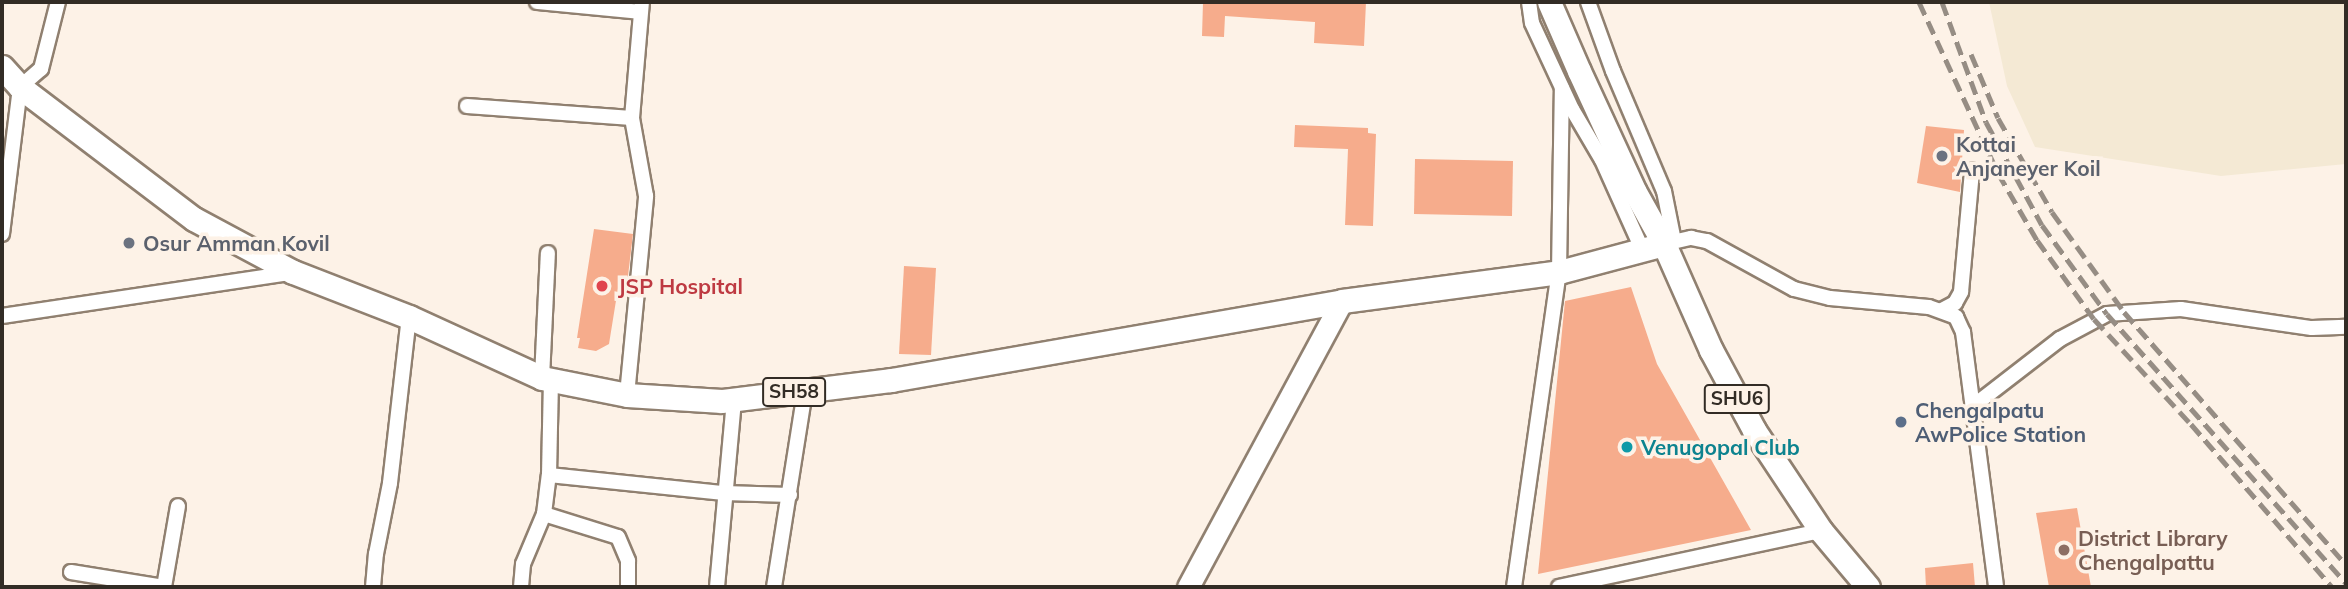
<!DOCTYPE html>
<html>
<head>
<meta charset="utf-8">
<style>
  body { margin:0 }
  #map { position:relative; width:2348px; height:589px; overflow:hidden; background:#fdf2e7; font-family:Mulish,sans-serif }
  div>[style] { position:absolute }
  .industrial>* { inset:0; background:#f4e9d4 }
  .building>* { inset:0; background:#f6ac8c }
  .roads { filter:drop-shadow(2px 0 #908070) drop-shadow(-2px 0 #908070) drop-shadow(0 2px #908070) drop-shadow(0 -2px #908070) }
  .street>* { height:14px; margin:-7px; padding:0 7px; transform-origin:7px; border-radius:7px; background:#fff }
  .secondary>* { height:21px; margin:-10.5px; padding:0 10.5px; transform-origin:10.5px; border-radius:10.5px; background:#fff }
  .primary>* { height:23px; margin:-11.5px; padding:0 11.5px; transform-origin:11.5px; border-radius:11.5px; background:#fff }
  .rail>* { height:5px; margin-top:-2.5px; transform-origin:0; background:repeating-linear-gradient(90deg,#968d84 0 14px,transparent 0 21px) }
  .dots>* { width:19px; height:19px; translate:-50% -50%; box-sizing:border-box; border:4px solid #fdf2e7; border-radius:50% }
  span { translate:-50% -50%; white-space:nowrap; text-align:center; line-height:1.15; -webkit-text-stroke:7px #fdf2e7; paint-order:stroke }
  .shield-label span { padding:2px 5px; background:#fdf2e7; border:2px solid; border-radius:5px; -webkit-text-stroke-width:0 }
  .shield-label { font-size:19px; color:#322c25; font-weight:700 }
  .worship-label { font-size:21px; color:#5b616d; font-weight:700 }
  .left { translate:0 -50%; text-align:left }
  .health-label { font-size:21px; color:#be3a42; font-weight:700 }
  .service-label { font-size:21px; color:#4e5e75; font-weight:700 }
  .culture-label { font-size:21px; color:#0d838f; font-weight:700 }
  .education-label { font-size:21px; color:#785e54; font-weight:700 }
  .frame { position:absolute; inset:0; border:4px solid #322c25; pointer-events:none }
</style>
</head>
<body>
<div id="map">
  <div class="industrial">
    <i style="clip-path:polygon(1989px 2px,2346px 2px,2346px 164px,2221px 176px,2035px 147px,2007px 86px)"></i>
  </div>
  <div class="building">
    <i style="clip-path:polygon(1203px 2px,1366px 2px,1364px 46px,1314px 43px,1315px 22px,1225px 16px,1224px 37px,1202px 36px)"></i>
    <i style="clip-path:polygon(1295px 125px,1368px 128px,1368px 133px,1376px 134px,1373px 226px,1345px 225px,1348px 149px,1294px 147px)"></i>
    <i style="clip-path:polygon(1926px 126px,1964px 130px,1960px 192px,1917px 183px)"></i>
    <i style="clip-path:polygon(1415px 159px,1513px 161px,1512px 216px,1414px 214px)"></i>
    <i style="clip-path:polygon(594px 229px,633px 234px,627px 284px,619px 282px,609px 344px,596px 351px,578px 348px,580px 338px,577px 338px)"></i>
    <i style="clip-path:polygon(904px 266px,936px 268px,931px 355px,899px 354px)"></i>
    <i style="clip-path:polygon(1631px 287px,1657px 364px,1751px 530px,1538px 574px,1565px 301px)"></i>
    <i style="clip-path:polygon(2077px 508px,2091px 587px,2049px 587px,2036px 513px)"></i>
    <i style="clip-path:polygon(1973px 563px,1975px 587px,1926px 587px,1925px 568px)"></i>
  </div>
  <div class="roads">
    <div class="street">
      <i style="left:537px;top:2px;width:103px;rotate:5.5deg"></i>
      <i style="left:1529px;top:2px;width:21px;rotate:82deg"></i>
      <i style="left:1532px;top:23px;width:95px;rotate:65.1deg"></i>
      <i style="left:1572px;top:109px;width:59px;rotate:59.5deg"></i>
      <i style="left:1602px;top:160px;width:98px;rotate:65.8deg"></i>
      <i style="left:1588px;top:2px;width:73px;rotate:70.1deg"></i>
      <i style="left:1613px;top:71px;width:130px;rotate:67deg"></i>
      <i style="left:1664px;top:191px;width:51px;rotate:78.7deg"></i>
      <i style="left:467px;top:106px;width:165px;rotate:4.2deg"></i>
      <i style="left:2px;top:234px;width:148px;rotate:-83deg"></i>
      <i style="left:20px;top:87px;width:28px;rotate:-41deg"></i>
      <i style="left:41px;top:69px;width:69px;rotate:-75.8deg"></i>
      <i style="left:1664px;top:244px;width:28px;rotate:-13deg"></i>
      <i style="left:1691px;top:238px;width:16px;rotate:11deg"></i>
      <i style="left:1707px;top:241px;width:99px;rotate:28.9deg"></i>
      <i style="left:1794px;top:289px;width:37px;rotate:14deg"></i>
      <i style="left:1830px;top:298px;width:99px;rotate:5.2deg"></i>
      <i style="left:1929px;top:307px;width:29px;rotate:20deg"></i>
      <i style="left:1956px;top:317px;width:17px;rotate:65deg"></i>
      <i style="left:1963px;top:332px;width:257px;rotate:82.6deg"></i>
      <i style="left:1942px;top:310px;width:15px;rotate:-28deg"></i>
      <i style="left:1955px;top:303px;width:13px;rotate:-61deg"></i>
      <i style="left:1961px;top:292px;width:122px;rotate:-84.8deg"></i>
      <i style="left:2px;top:316px;width:292px;rotate:-8.5deg"></i>
      <i style="left:542px;top:378px;width:125px;rotate:-87.3deg"></i>
      <i style="left:627px;top:395px;width:200px;rotate:-84.5deg"></i>
      <i style="left:646px;top:196px;width:79px;rotate:-100.2deg"></i>
      <i style="left:632px;top:118px;width:116px;rotate:-85.1deg"></i>
      <i style="left:1972px;top:407px;width:111px;rotate:-37.7deg"></i>
      <i style="left:2060px;top:339px;width:53px;rotate:-28deg"></i>
      <i style="left:2107px;top:314px;width:74px;rotate:-3.9deg"></i>
      <i style="left:2181px;top:309px;width:132px;rotate:8.3deg"></i>
      <i style="left:2312px;top:328px;width:34px;rotate:-2deg"></i>
      <i style="left:549px;top:475px;width:176px;rotate:5.9deg"></i>
      <i style="left:724px;top:493px;width:66px;rotate:1.7deg"></i>
      <i style="left:544px;top:514px;width:77px;rotate:17.3deg"></i>
      <i style="left:618px;top:537px;width:26px;rotate:67deg"></i>
      <i style="left:628px;top:561px;width:26px;rotate:90deg"></i>
      <i style="left:71px;top:572px;width:94px;rotate:9.2deg"></i>
      <i style="left:164px;top:587px;width:82px;rotate:-80.2deg"></i>
      <i style="left:373px;top:587px;width:33px;rotate:-85deg"></i>
      <i style="left:376px;top:554px;width:72px;rotate:-78.8deg"></i>
      <i style="left:390px;top:483px;width:167px;rotate:-83.5deg"></i>
      <i style="left:521px;top:587px;width:23px;rotate:-85deg"></i>
      <i style="left:523px;top:564px;width:54px;rotate:-67.2deg"></i>
      <i style="left:544px;top:514px;width:39px;rotate:-83deg"></i>
      <i style="left:549px;top:475px;width:94px;rotate:-88.8deg"></i>
      <i style="left:717px;top:587px;width:189px;rotate:-84.8deg"></i>
      <i style="left:774px;top:587px;width:198px;rotate:-81deg"></i>
      <i style="left:1514px;top:587px;width:318px;rotate:-81.9deg"></i>
      <i style="left:1559px;top:272px;width:184px;rotate:-89.1deg"></i>
      <i style="left:1559px;top:587px;width:268px;rotate:-12.1deg"></i>
    </div>
    <div class="secondary">
      <i style="left:1188px;top:587px;width:325px;rotate:-61.7deg"></i>
    </div>
    <div class="primary">
      <i style="left:1549px;top:2px;width:75px;rotate:66.5deg"></i>
      <i style="left:1579px;top:71px;width:133px;rotate:65.2deg"></i>
      <i style="left:1635px;top:192px;width:60px;rotate:60.9deg"></i>
      <i style="left:1664px;top:244px;width:116px;rotate:66.1deg"></i>
      <i style="left:1711px;top:350px;width:91px;rotate:61.7deg"></i>
      <i style="left:1754px;top:430px;width:121px;rotate:56.4deg"></i>
      <i style="left:1821px;top:531px;width:73px;rotate:50deg"></i>
      <i style="left:2px;top:67px;width:27px;rotate:48deg"></i>
      <i style="left:20px;top:87px;width:218px;rotate:37.2deg"></i>
      <i style="left:194px;top:219px;width:112px;rotate:28.2deg"></i>
      <i style="left:293px;top:272px;width:124px;rotate:21.2deg"></i>
      <i style="left:409px;top:317px;width:146px;rotate:24.6deg"></i>
      <i style="left:542px;top:378px;width:87px;rotate:11.3deg"></i>
      <i style="left:627px;top:395px;width:95px;rotate:3.6deg"></i>
      <i style="left:722px;top:401px;width:170px;rotate:-7.1deg"></i>
      <i style="left:891px;top:380px;width:458px;rotate:-9.9deg"></i>
      <i style="left:1342px;top:301px;width:219px;rotate:-7.6deg"></i>
      <i style="left:1559px;top:272px;width:109px;rotate:-14.9deg"></i>
    </div>
  </div>
  <div class="rail">
    <i style="left:1919px;top:2px;width:188px;rotate:65.2deg"></i>
    <i style="left:1998px;top:173px;width:78px;rotate:59.8deg"></i>
    <i style="left:2037px;top:240px;width:97px;rotate:54.2deg"></i>
    <i style="left:2094px;top:319px;width:143px;rotate:47.3deg"></i>
    <i style="left:2191px;top:424px;width:216px;rotate:49.1deg"></i>
    <i style="left:1942px;top:2px;width:128px;rotate:69.9deg"></i>
    <i style="left:1986px;top:122px;width:117px;rotate:61.5deg"></i>
    <i style="left:2042px;top:225px;width:110px;rotate:53.9deg"></i>
    <i style="left:2107px;top:314px;width:360px;rotate:48.4deg"></i>
    <i style="left:1971px;top:54px;width:69px;rotate:67.1deg"></i>
    <i style="left:1998px;top:118px;width:108px;rotate:60.1deg"></i>
    <i style="left:2052px;top:212px;width:123px;rotate:54.2deg"></i>
    <i style="left:2124px;top:312px;width:337px;rotate:48.7deg"></i>
  </div>
  <div class="dots">
    <i style="left:1942px;top:156px;background:#6b7280"></i>
    <i style="left:129px;top:243px;background:#6b7280"></i>
    <i style="left:602px;top:286px;background:#e0444e"></i>
    <i style="left:1901px;top:422px;background:#5c6f8a"></i>
    <i style="left:1627px;top:447px;background:#0f9aa8"></i>
    <i style="left:2064px;top:550px;background:#8d6e63"></i>
  </div>
  <div class="shield-label">
    <span style="left:794px;top:392px">SH58</span>
    <span style="left:1737px;top:399px">SHU6</span>
  </div>
  <div class="worship-label">
    <span class="left" style="left:1956px;top:156px">Kottai<br>Anjaneyer Koil</span>
    <span class="left" style="left:143px;top:243px">Osur Amman Kovil</span>
  </div>
  <div class="health-label">
    <span class="left" style="left:618px;top:286px">JSP Hospital</span>
  </div>
  <div class="service-label">
    <span class="left" style="left:1915px;top:422px">Chengalpatu<br>AwPolice Station</span>
  </div>
  <div class="culture-label">
    <span class="left" style="left:1641px;top:447px">Venugopal Club</span>
  </div>
  <div class="education-label">
    <span class="left" style="left:2078px;top:550px">District Library<br>Chengalpattu</span>
  </div>
  <div class="frame"></div>
</div>
</body>
</html>
